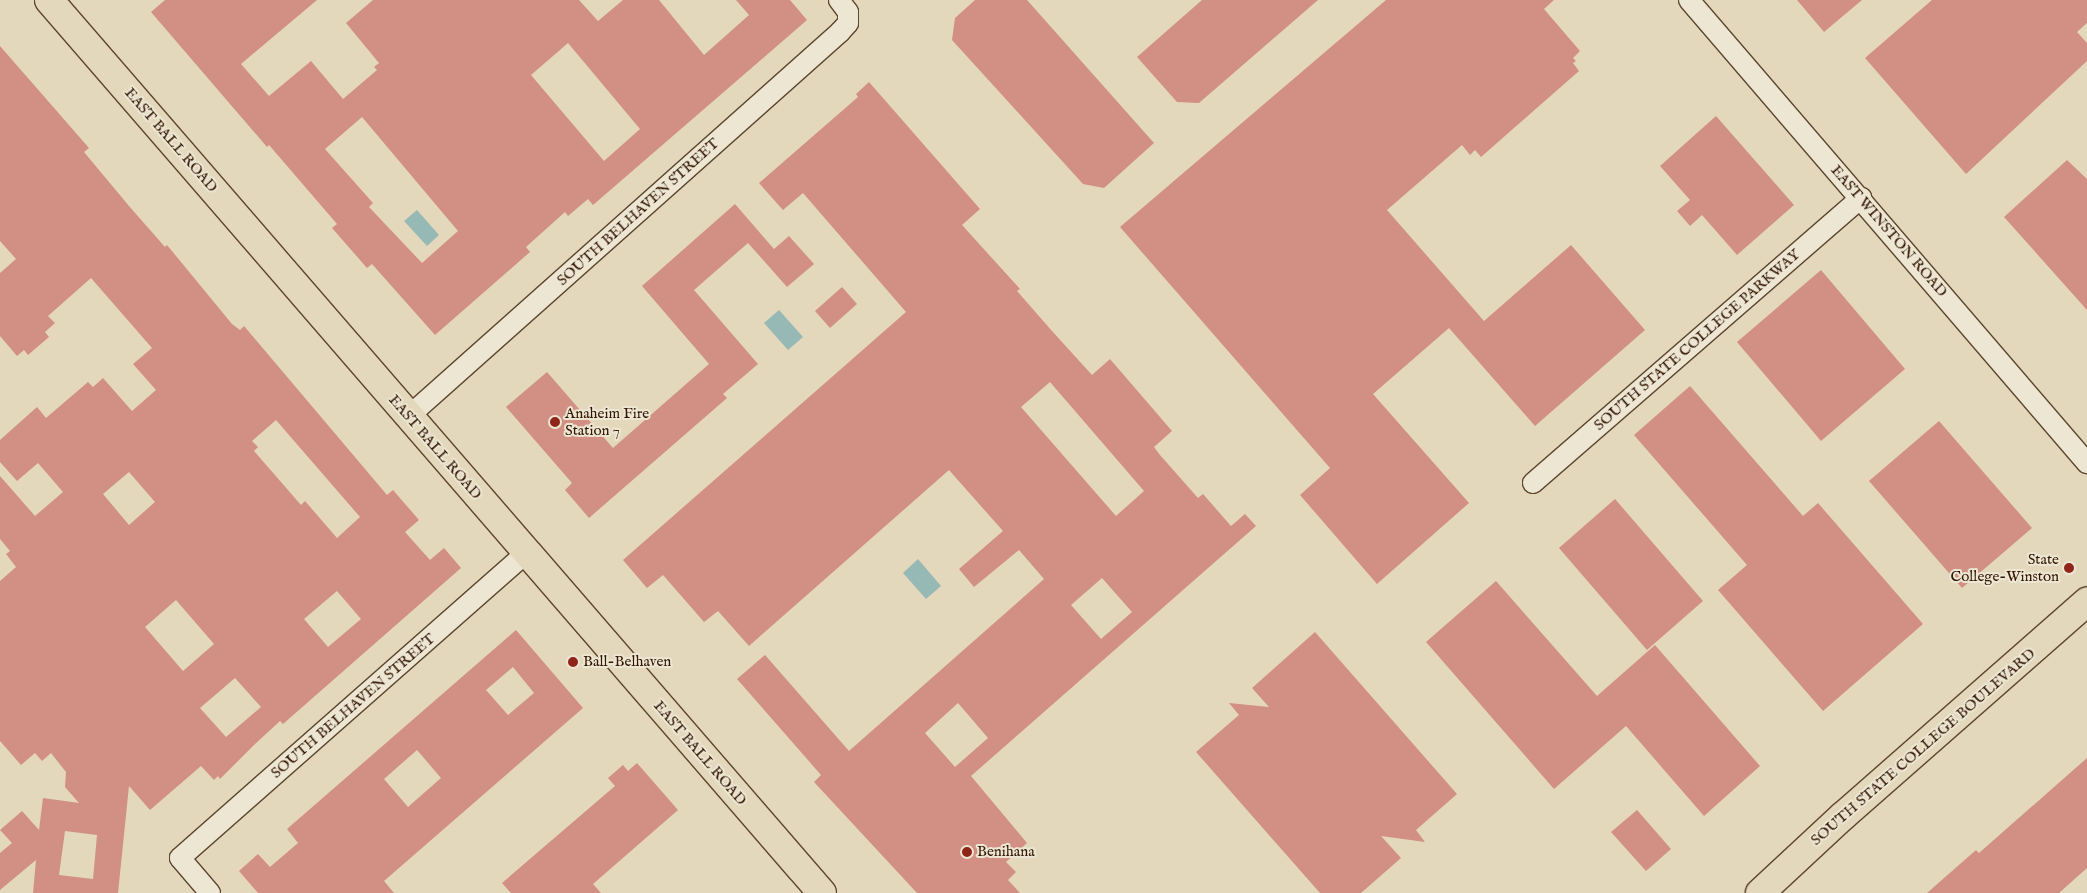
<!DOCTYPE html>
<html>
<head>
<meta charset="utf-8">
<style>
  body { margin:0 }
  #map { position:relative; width:2087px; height:893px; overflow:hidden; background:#e3d8bb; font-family:"IM FELL English",serif }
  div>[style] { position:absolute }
  .water>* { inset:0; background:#96b9b6 }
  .building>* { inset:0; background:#d28f83 }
  .roads { filter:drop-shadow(1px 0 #5e462f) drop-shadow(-1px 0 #5e462f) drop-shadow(0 1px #5e462f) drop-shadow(0 -1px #5e462f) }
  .minor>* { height:20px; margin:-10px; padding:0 10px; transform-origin:10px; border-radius:10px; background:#ede6d3 }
  .primary>* { height:28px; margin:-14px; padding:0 14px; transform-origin:14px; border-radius:14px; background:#e3d8bb }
  .dots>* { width:14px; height:14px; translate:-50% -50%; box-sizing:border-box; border:2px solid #ede6d3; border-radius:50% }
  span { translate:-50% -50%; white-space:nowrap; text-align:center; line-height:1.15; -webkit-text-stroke:4px #ede6d3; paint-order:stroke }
  .street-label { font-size:15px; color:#311600 }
  .poi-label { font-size:15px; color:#311600 }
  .left { translate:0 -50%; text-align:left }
  .right { translate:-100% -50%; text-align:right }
</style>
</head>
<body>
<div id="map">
  <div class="water">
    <i style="clip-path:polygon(417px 210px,439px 235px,427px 246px,404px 221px)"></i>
    <i style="clip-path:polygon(779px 310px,803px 337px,788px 350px,764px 323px)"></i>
    <i style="clip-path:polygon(918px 559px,941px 586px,926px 599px,903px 573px)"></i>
  </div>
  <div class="building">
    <i style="clip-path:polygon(evenodd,165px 0,317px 0,241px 64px,269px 96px,311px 61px,343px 99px,377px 70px,374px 67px,379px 63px,346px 23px,373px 0,579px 0,598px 21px,623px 0,659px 0,704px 55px,749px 15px,736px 0,790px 0,807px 20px,593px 205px,588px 199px,568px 216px,565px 212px,526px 247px,530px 252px,435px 335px,372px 264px,367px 268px,332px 228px,337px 224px,269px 145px,267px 147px,151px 12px,165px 0,568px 43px,640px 129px,604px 161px,531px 75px,568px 43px,165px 0,362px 117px,458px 231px,422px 263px,369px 207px,373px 203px,325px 149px,362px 117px)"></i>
    <i style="clip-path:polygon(975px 0,1027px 0,1154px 143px,1104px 188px,1083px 184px,952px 40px,955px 18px)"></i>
    <i style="clip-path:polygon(1202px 0,1318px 0,1199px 103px,1177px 102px,1137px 57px)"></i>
    <i style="clip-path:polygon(1386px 0,1554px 0,1544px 9px,1580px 51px,1573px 58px,1576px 61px,1573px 63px,1579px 71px,1481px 157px,1475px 150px,1470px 155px,1462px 145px,1387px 210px,1484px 321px,1571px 245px,1645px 330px,1535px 426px,1449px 328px,1373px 394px,1469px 503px,1377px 584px,1300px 495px,1330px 468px,1120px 227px)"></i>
    <i style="clip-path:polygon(1797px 0,1862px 0,1824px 32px)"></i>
    <i style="clip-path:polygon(1932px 0,2087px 0,2087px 23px,2077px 32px,2087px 43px,2087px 61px,1966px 174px,1865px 58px)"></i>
    <i style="clip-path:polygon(evenodd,0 46px,89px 148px,84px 152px,129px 206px,165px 247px,167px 245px,232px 324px,240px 330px,244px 326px,387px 495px,393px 490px,419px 520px,405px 532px,430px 560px,444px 548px,461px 568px,283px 724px,280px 721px,254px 745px,220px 779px,218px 776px,214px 780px,201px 766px,150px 810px,129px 786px,118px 893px,33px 893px,36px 860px,0 890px,0 853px,12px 843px,0 830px,22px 811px,39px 830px,43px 798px,79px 803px,65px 787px,66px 772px,51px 753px,42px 761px,35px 753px,21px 765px,0 741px,0 581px,16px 567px,6px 554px,10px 551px,0 539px,0 476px,35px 516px,63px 492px,38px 463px,17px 481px,0 462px,0 440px,37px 407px,46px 418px,88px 382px,93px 387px,103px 378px,132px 411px,156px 390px,133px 364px,152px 348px,91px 278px,48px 316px,55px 323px,45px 332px,49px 337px,28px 355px,24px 350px,17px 356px,0 336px,0 273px,16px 259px,0 241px,0 46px,276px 420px,360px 517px,337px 538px,305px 501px,301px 505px,254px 451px,258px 447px,252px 441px,276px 420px,0 46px,129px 472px,155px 502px,129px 525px,103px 494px,129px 472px,0 46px,337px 591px,361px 619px,328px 647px,304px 619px,337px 591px,0 46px,176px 600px,214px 644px,183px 671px,145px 627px,176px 600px,0 46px,235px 678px,261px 707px,226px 737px,200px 708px,235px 678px,0 46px,65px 831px,97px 835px,93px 879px,59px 875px,65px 831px)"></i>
    <i style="clip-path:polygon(evenodd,869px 82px,980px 209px,962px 225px,1020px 289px,1017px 291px,1052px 331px,1092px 375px,1110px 359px,1172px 431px,1154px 447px,1160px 455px,1198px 498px,1203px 494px,1231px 526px,1245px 514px,1256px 526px,971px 776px,1027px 843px,1006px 862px,1016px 872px,1008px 880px,1020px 893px,917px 893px,814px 782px,821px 775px,737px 679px,765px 655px,849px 751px,1044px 579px,1019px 550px,974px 587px,959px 569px,1003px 531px,949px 470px,749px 646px,718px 611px,704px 622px,663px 575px,647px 588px,623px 560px,906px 312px,803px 193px,783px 210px,759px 183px,858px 97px,856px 94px,869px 82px,1050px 382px,1144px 491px,1116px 516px,1021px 407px,1050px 382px,869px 82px,1102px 578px,1132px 612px,1101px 639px,1071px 605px,1102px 578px,869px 82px,958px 703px,988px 738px,955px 767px,925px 733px,958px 703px)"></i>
    <i style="clip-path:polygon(1716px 116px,1794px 205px,1737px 255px,1702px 215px,1690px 226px,1677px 211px,1690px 200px,1660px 166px)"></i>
    <i style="clip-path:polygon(2067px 160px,2087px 179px,2087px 310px,2004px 217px)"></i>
    <i style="clip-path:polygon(735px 204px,774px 249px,789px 236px,814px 264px,787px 287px,748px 243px,694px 290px,758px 364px,723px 394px,727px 398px,589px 518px,565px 490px,572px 483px,506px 407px,547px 372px,613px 448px,709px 364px,642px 286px)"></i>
    <i style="clip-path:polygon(1821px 270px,1905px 369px,1821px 441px,1737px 342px)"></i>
    <i style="clip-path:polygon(842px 287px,857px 304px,830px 328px,815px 311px)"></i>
    <i style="clip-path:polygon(1690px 386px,1803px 516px,1818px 503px,1923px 624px,1823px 711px,1718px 590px,1747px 565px,1634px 435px)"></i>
    <i style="clip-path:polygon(1939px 421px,2032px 528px,1962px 588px,1869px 481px)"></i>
    <i style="clip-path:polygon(1615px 499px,1703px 601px,1647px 650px,1559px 548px)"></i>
    <i style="clip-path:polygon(1496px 581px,1597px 696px,1655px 645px,1760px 766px,1704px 816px,1626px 726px,1554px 789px,1426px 642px)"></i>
    <i style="clip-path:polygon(evenodd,516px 630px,583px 708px,384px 881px,394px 893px,258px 893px,239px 871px,258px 854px,270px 867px,298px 843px,287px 829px,516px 630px,513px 667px,534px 693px,508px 715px,486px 690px,513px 667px,516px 630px,417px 750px,441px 778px,408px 807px,384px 779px,417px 750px)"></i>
    <i style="clip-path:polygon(1315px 632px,1457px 794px,1416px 830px,1425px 842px,1381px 836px,1401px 858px,1361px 893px,1320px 893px,1196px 752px,1239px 715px,1229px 703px,1269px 707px,1252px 688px)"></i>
    <i style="clip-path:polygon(2087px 758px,2087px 868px,2059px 893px,1927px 893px,1976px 850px,1979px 853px)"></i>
    <i style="clip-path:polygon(637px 763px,678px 810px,593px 884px,601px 893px,511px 893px,502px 883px,615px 786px,608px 778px,623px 765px,628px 771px)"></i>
    <i style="clip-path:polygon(1637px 810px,1671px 849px,1646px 871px,1611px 832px)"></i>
  </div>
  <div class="roads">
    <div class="minor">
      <i style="left:1689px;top:0;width:611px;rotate:49.32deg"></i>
      <i style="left:409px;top:416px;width:577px;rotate:-41.7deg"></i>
      <i style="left:840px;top:32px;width:12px;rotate:-48deg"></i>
      <i style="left:848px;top:23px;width:11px;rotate:-90deg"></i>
      <i style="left:848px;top:12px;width:15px;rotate:-127deg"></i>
      <i style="left:1533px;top:483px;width:435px;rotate:-41deg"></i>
      <i style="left:210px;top:893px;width:46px;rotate:-130.6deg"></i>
      <i style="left:180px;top:858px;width:461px;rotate:-41.4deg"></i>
    </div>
    <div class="primary">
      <i style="left:49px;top:0;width:1181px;rotate:49.12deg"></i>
      <i style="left:1760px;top:893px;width:113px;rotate:-42.9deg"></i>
      <i style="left:1843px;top:816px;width:325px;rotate:-41.3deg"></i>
    </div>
  </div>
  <div class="dots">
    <i style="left:555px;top:422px;background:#8f2418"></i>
    <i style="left:2069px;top:568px;background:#8f2418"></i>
    <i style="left:573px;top:662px;background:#8f2418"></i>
    <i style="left:967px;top:852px;background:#8f2418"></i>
  </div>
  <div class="street-label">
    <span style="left:171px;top:140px;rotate:49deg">EAST BALL ROAD</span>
    <span style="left:638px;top:212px;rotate:-42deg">SOUTH BELHAVEN STREET</span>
    <span style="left:1889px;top:231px;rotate:49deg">EAST WINSTON ROAD</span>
    <span style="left:1697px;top:340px;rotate:-41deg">SOUTH STATE COLLEGE PARKWAY</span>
    <span style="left:435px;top:447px;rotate:49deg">EAST BALL ROAD</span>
    <span style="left:353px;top:706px;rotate:-41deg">SOUTH BELHAVEN STREET</span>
    <span style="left:1923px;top:747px;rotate:-41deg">SOUTH STATE COLLEGE BOULEVARD</span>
    <span style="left:700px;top:753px;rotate:49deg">EAST BALL ROAD</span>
  </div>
  <div class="poi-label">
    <span class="left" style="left:565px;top:422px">Anaheim Fire<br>Station 7</span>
    <span class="right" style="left:2059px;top:568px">State<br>College-Winston</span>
    <span class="left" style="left:583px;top:662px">Ball-Belhaven</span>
    <span class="left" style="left:977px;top:852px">Benihana</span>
  </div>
</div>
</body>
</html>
